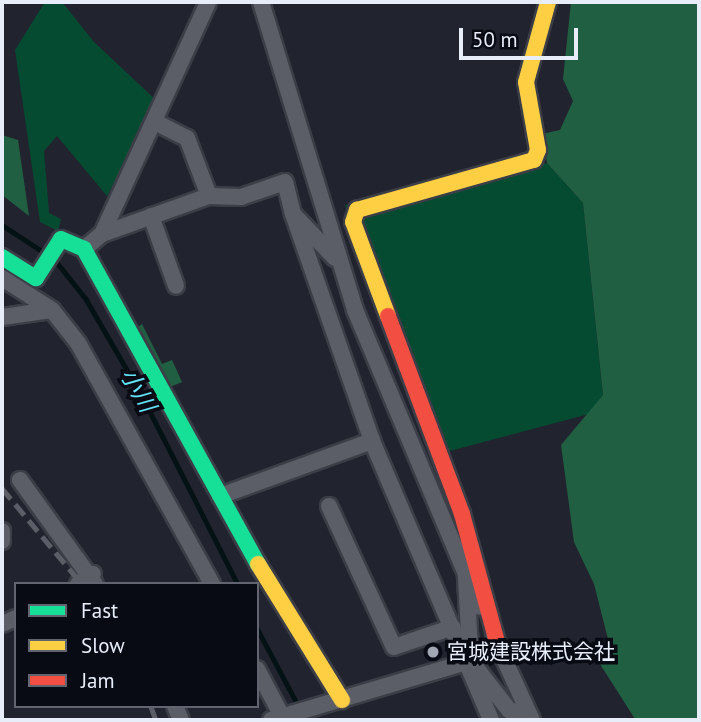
<!DOCTYPE html>
<html>
<head>
<meta charset="utf-8">
<style>
  body { margin:0 }
  #map { position:relative; width:701px; height:722px; overflow:hidden; background:#21242e; font-family:"PT Sans","Noto Sans JP",sans-serif }
  div>[style] { position:absolute }
  .green>* { inset:0; background:#044b31 }
  .forest>* { inset:0; background:#205f42 }
  .stream>* { height:4.5px; margin:-2.25px; padding:0 2.25px; transform-origin:2.25px; border-radius:2.25px; background:#051215 }
  .roads { filter:drop-shadow(2px 0 #3c3e47) drop-shadow(-2px 0 #3c3e47) drop-shadow(0 2px #3c3e47) drop-shadow(0 -2px #3c3e47) }
  .street>* { height:16px; margin:-8px; padding:0 8px; transform-origin:8px; border-radius:8px; background:#5b5e66 }
  .fast>* { height:16px; margin:-8px; padding:0 8px; transform-origin:8px; border-radius:8px; background:#16e098 }
  .slow>* { height:16px; margin:-8px; padding:0 8px; transform-origin:8px; border-radius:8px; background:#ffcf43 }
  .jam>* { height:16px; margin:-8px; padding:0 8px; transform-origin:8px; border-radius:8px; background:#f24e42 }
  .rail>* { height:4.5px; margin-top:-2.25px; transform-origin:0; background:repeating-linear-gradient(90deg,#5b5e66 0 14px,transparent 0 21px) }
  .dots>* { width:19px; height:19px; translate:-50% -50%; box-sizing:border-box; border:4px solid #090b14; border-radius:50% }
  span { translate:-50% -50%; white-space:nowrap; text-align:center; line-height:1.15; -webkit-text-stroke:7px #090b14; paint-order:stroke }
  .poi-label { font-size:21px; color:#e8edfa }
  .left { translate:0 -50%; text-align:left }
  .water-label { font-size:23px; color:#64e2f8; font-style:italic }
  .frame { position:absolute; inset:0; border:4px solid #e8edfa; pointer-events:none }
  .legend { position:absolute; left:14px; top:582px; width:245px; height:126px; box-sizing:border-box; background:#090b14; border:2px solid #626570; margin:0; padding:9px 12px; list-style:none; font-size:21px; color:#e8edfa }
  .legend li { display:flex; align-items:center; gap:14px; height:35px }
  .legend b { width:35px; border:2px solid #626570 }
  .scale { position:absolute; left:459px; top:28px; width:119px; height:32px; box-sizing:border-box; border:4px solid #e8edfa; border-top:0; padding-left:9px; font-size:21px; line-height:24px; white-space:nowrap; color:#e8edfa; -webkit-text-stroke:5px #090b14; paint-order:stroke }
</style>
</head>
<body>
<div id="map">
  <div class="green">
    <i style="clip-path:polygon(45px 2px,62px 2px,94px 42px,158px 102px,107px 196px,57px 136px,44px 151px,49px 213px,61px 219px,58px 231px,40px 222px,15px 50px)"></i>
    <i style="clip-path:polygon(547px 163px,583px 203px,603px 396px,589px 414px,442px 453px,345px 205px)"></i>
  </div>
  <div class="forest">
    <i style="clip-path:polygon(571px 2px,699px 2px,699px 720px,635px 719px,600px 664px,609px 643px,594px 584px,574px 542px,561px 445px,603px 395px,583px 203px,547px 163px,542px 134px,560px 130px,573px 101px,563px 79px)"></i>
    <i style="clip-path:polygon(2px 135px,18px 140px,29px 216px,2px 195px)"></i>
    <i style="clip-path:polygon(142px 324px,162px 364px,172px 360px,182px 382px,165px 389px,133px 331px)"></i>
  </div>
  <div class="stream">
    <i style="left:2px;top:225px;width:51px;rotate:33.1deg"></i>
    <i style="left:55px;top:260px;width:50px;rotate:51.5deg"></i>
    <i style="left:86px;top:299px;width:108px;rotate:59.9deg"></i>
    <i style="left:140px;top:392px;width:216px;rotate:63deg"></i>
    <i style="left:257px;top:628px;width:89px;rotate:62deg"></i>
  </div>
  <div class="roads">
    <div class="street">
      <i style="left:261px;top:2px;width:322px;rotate:73deg"></i>
      <i style="left:355px;top:310px;width:322px;rotate:67.2deg"></i>
      <i style="left:157px;top:123px;width:34px;rotate:27deg"></i>
      <i style="left:187px;top:138px;width:62px;rotate:69.2deg"></i>
      <i style="left:293px;top:214px;width:240px;rotate:70.8deg"></i>
      <i style="left:372px;top:441px;width:303px;rotate:66.9deg"></i>
      <i style="left:151px;top:216px;width:74px;rotate:70.3deg"></i>
      <i style="left:102px;top:234px;width:114px;rotate:-19.6deg"></i>
      <i style="left:209px;top:196px;width:32px;rotate:2deg"></i>
      <i style="left:241px;top:197px;width:46px;rotate:-18.8deg"></i>
      <i style="left:285px;top:182px;width:33px;rotate:76deg"></i>
      <i style="left:293px;top:214px;width:61px;rotate:46.3deg"></i>
      <i style="left:84px;top:249px;width:23px;rotate:-40deg"></i>
      <i style="left:102px;top:234px;width:255px;rotate:-65.4deg"></i>
      <i style="left:2px;top:278px;width:59px;rotate:32.6deg"></i>
      <i style="left:52px;top:310px;width:42px;rotate:51.8deg"></i>
      <i style="left:78px;top:343px;width:276px;rotate:60.9deg"></i>
      <i style="left:2px;top:317px;width:50px;rotate:-8deg"></i>
      <i style="left:20px;top:480px;width:128px;rotate:54.2deg"></i>
      <i style="left:220px;top:496px;width:162px;rotate:-19.9deg"></i>
      <i style="left:329px;top:506px;width:155px;rotate:65.3deg"></i>
      <i style="left:394px;top:647px;width:62px;rotate:-18.7deg"></i>
      <i style="left:2px;top:531px;width:10px;rotate:90deg"></i>
      <i style="left:78px;top:584px;width:18px;rotate:-34deg"></i>
      <i style="left:2px;top:624px;width:15px;rotate:-23deg"></i>
      <i style="left:494px;top:637px;width:91px;rotate:65.4deg"></i>
      <i style="left:463px;top:663px;width:15px;rotate:23deg"></i>
      <i style="left:477px;top:669px;width:52px;rotate:52deg"></i>
      <i style="left:509px;top:710px;width:21px;rotate:17deg"></i>
      <i style="left:257px;top:669px;width:58px;rotate:62.1deg"></i>
      <i style="left:175px;top:706px;width:15px;rotate:67deg"></i>
      <i style="left:271px;top:720px;width:200px;rotate:-16.5deg"></i>
      <i style="left:463px;top:663px;width:17px;rotate:-65deg"></i>
      <i style="left:470px;top:648px;width:70px;rotate:-93.3deg"></i>
    </div>
    <div class="fast">
      <i style="left:2px;top:257px;width:40px;rotate:32deg"></i>
      <i style="left:36px;top:278px;width:46px;rotate:-57.3deg"></i>
      <i style="left:61px;top:239px;width:25px;rotate:23deg"></i>
      <i style="left:84px;top:249px;width:360px;rotate:61.1deg"></i>
    </div>
    <div class="slow">
      <i style="left:388px;top:316px;width:100px;rotate:-110.4deg"></i>
      <i style="left:353px;top:222px;width:13px;rotate:-72deg"></i>
      <i style="left:357px;top:210px;width:184px;rotate:-15.8deg"></i>
      <i style="left:534px;top:160px;width:11px;rotate:-68deg"></i>
      <i style="left:538px;top:150px;width:69px;rotate:-100deg"></i>
      <i style="left:526px;top:82px;width:83px;rotate:-74.6deg"></i>
      <i style="left:258px;top:564px;width:160px;rotate:58.3deg"></i>
    </div>
    <div class="jam">
      <i style="left:388px;top:316px;width:211px;rotate:69.5deg"></i>
      <i style="left:462px;top:514px;width:137px;rotate:74.7deg"></i>
    </div>
  </div>
  <div class="rail">
    <i style="left:2px;top:488px;width:125px;rotate:50.2deg"></i>
    <i style="left:151px;top:706px;width:15px;rotate:70deg"></i>
  </div>
  <div class="dots">
    <i style="left:433px;top:652px;background:#a2a7b3"></i>
  </div>
  <div class="poi-label">
    <span class="left" style="left:447px;top:652px">宮城建設株式会社</span>
  </div>
  <div class="water-label">
    <span style="left:138px;top:390px;rotate:60deg">小川</span>
  </div>
  <div class="frame"></div>
  <ul class="legend">
  <li><b style="height:9px;background:#16e098"></b>Fast</li>
  <li><b style="height:9px;background:#ffcf43"></b>Slow</li>
  <li><b style="height:9px;background:#f24e42"></b>Jam</li>
  </ul>
  <div class="scale">50 m</div>
</div>
</body>
</html>
